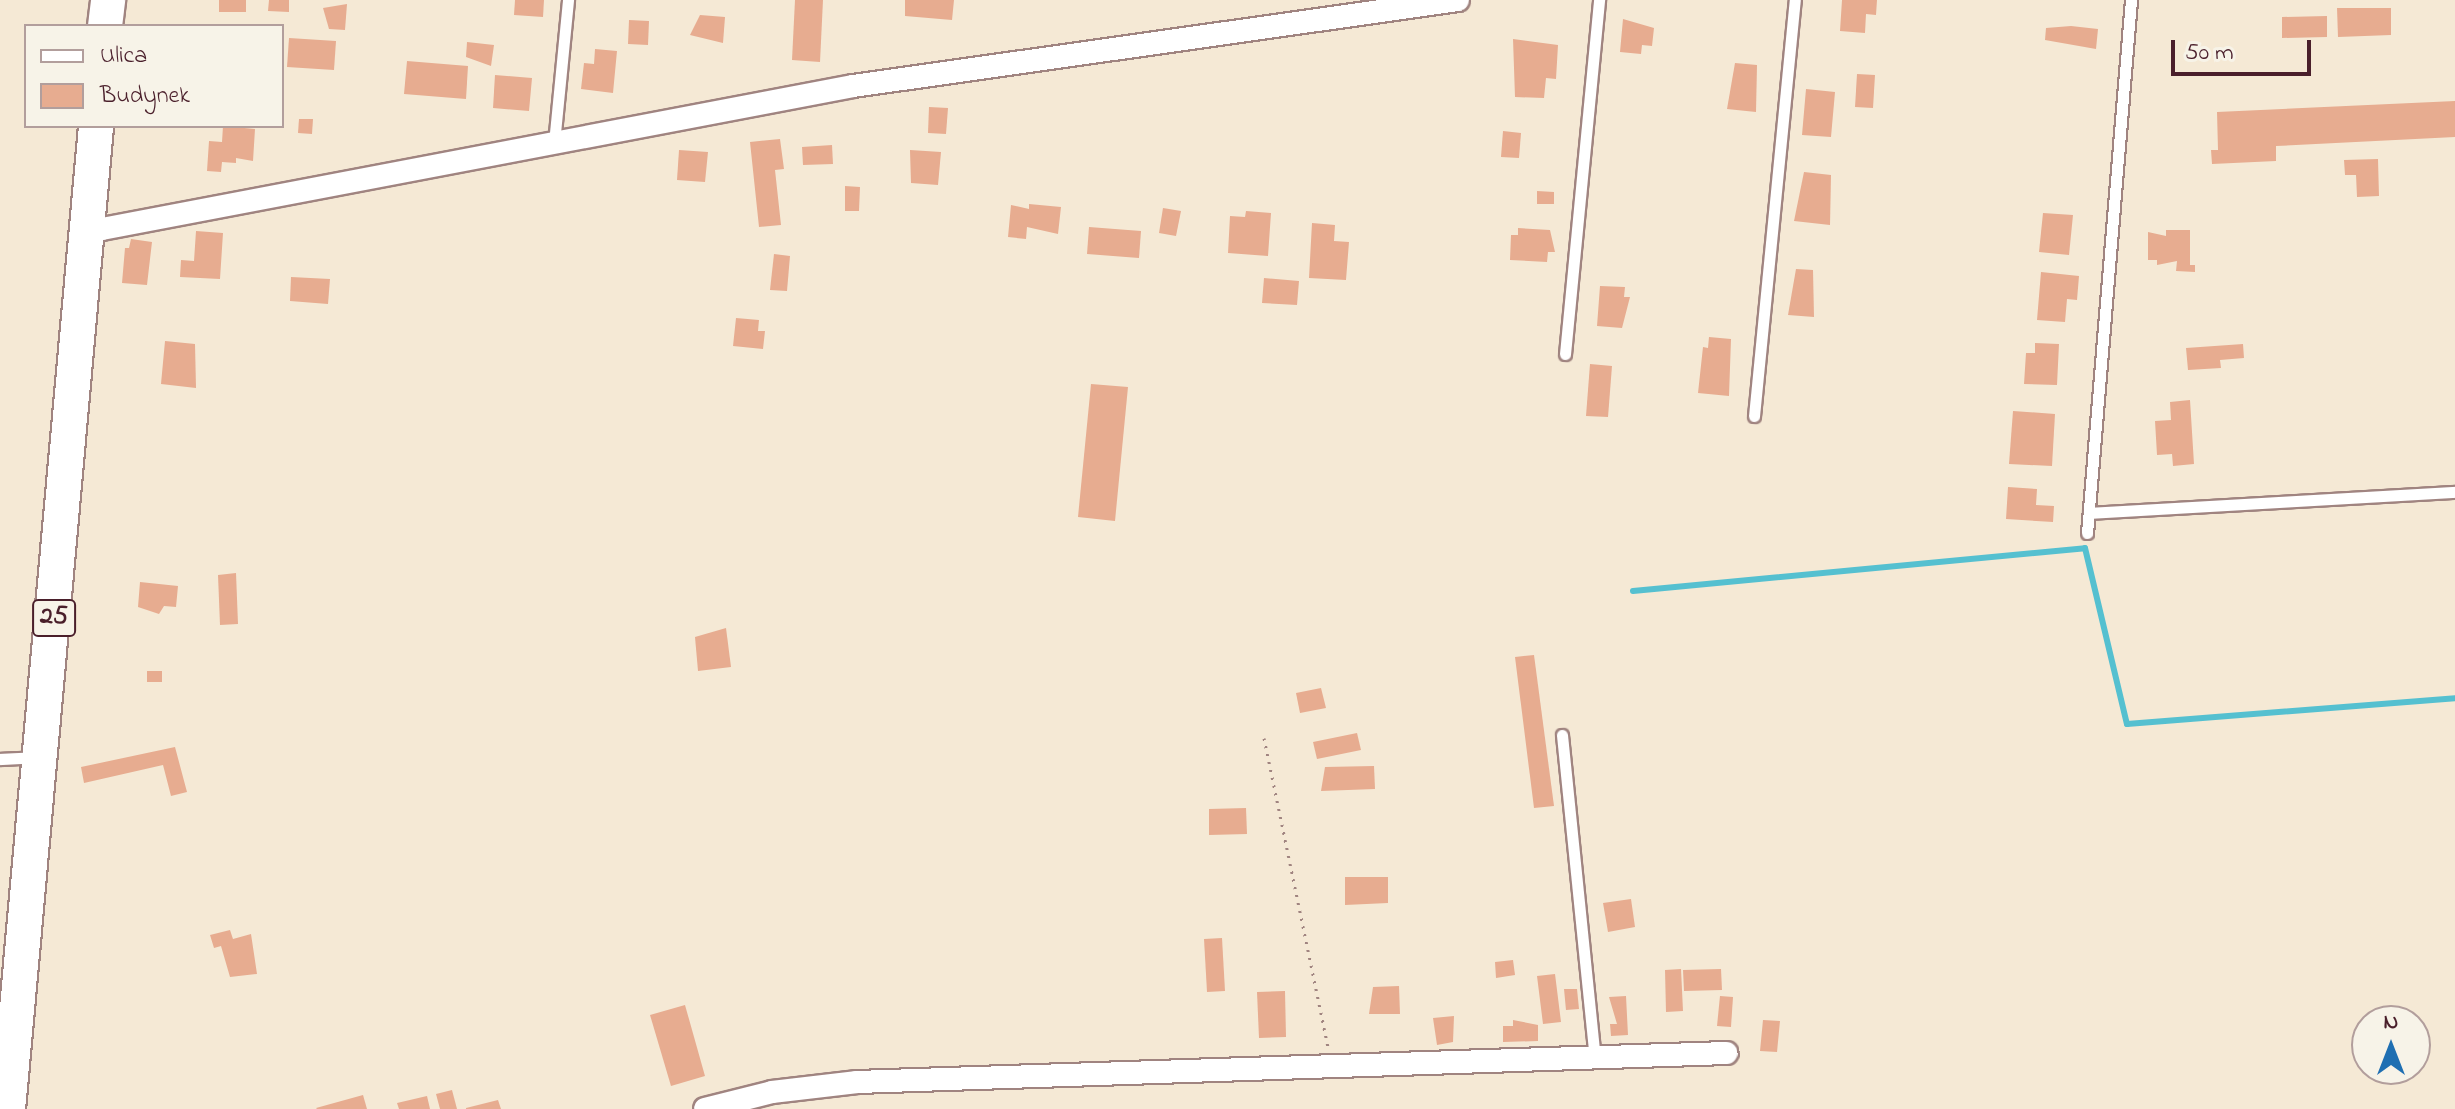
<!DOCTYPE html>
<html>
<head>
<meta charset="utf-8">
<style>
  body { margin:0 }
  #map { position:relative; width:2455px; height:1109px; overflow:hidden; background:#f5e9d5; font-family:"Indie Flower",sans-serif }
  div>[style] { position:absolute }
  .stream>* { height:6px; margin:-3px; padding:0 3px; transform-origin:3px; border-radius:3px; background:#55c0d0 }
  .building>* { inset:0; background:#e7ac90 }
  .path>* { height:3px; margin-top:-1.5px; transform-origin:0; background:repeating-linear-gradient(90deg,#a08480 0 2px,transparent 0 8px) }
  .roads { filter:drop-shadow(2px 0 #a08480) drop-shadow(-2px 0 #a08480) drop-shadow(0 2px #a08480) drop-shadow(0 -2px #a08480) }
  .lane>* { height:11px; margin:-5.5px; padding:0 5.5px; transform-origin:5.5px; border-radius:5.5px; background:#fff }
  .street>* { height:22px; margin:-11px; padding:0 11px; transform-origin:11px; border-radius:11px; background:#fff }
  .primary>* { height:34px; margin:-17px; padding:0 17px; transform-origin:17px; border-radius:17px; background:#fff }
  span { translate:-50% -50%; white-space:nowrap; text-align:center; line-height:1.15; -webkit-text-stroke:7px #f7f3e8; paint-order:stroke }
  .shield-label span { padding:2px 6px; background:#f7f3e8; border:2px solid; border-radius:6px; -webkit-text-stroke-width:0 }
  .shield-label { font-size:26px; color:#4a1f2b; font-weight:700 }
  .legend { position:absolute; left:24px; top:24px; width:260px; height:104px; box-sizing:border-box; background:#f7f3e8; border:2px solid #b29e9c; margin:0; padding:10px 14px; list-style:none; font-size:24px; color:#4a1f2b }
  .legend li { display:flex; align-items:center; gap:16px; height:40px }
  .legend b { width:40px; border:2px solid #b29e9c }
  .north { position:absolute; left:2351px; top:1005px; width:80px; height:80px; box-sizing:border-box; background:#f7f3e8; border:2px solid #b29e9c; border-radius:50%; rotate:0deg; font-size:22px; font-weight:700; line-height:32px; text-align:center; color:#4a1f2b }
  .north::after { content:''; display:block; margin:auto; width:28px; height:36px; background:#1f6fb2; clip-path:polygon(50% 0,100% 100%,50% 72%,0 100%) }
  .scale { position:absolute; left:2171px; top:40px; width:140px; height:36px; box-sizing:border-box; border:4px solid #4a1f2b; border-top:0; padding-left:10px; font-size:24px; line-height:28px; white-space:nowrap; color:#4a1f2b; -webkit-text-stroke:6px #f7f3e8; paint-order:stroke }
</style>
</head>
<body>
<div id="map">
  <div class="stream">
    <i style="left:1633px;top:591px;width:454px;rotate:-5.4deg"></i>
    <i style="left:2085px;top:548px;width:181px;rotate:76.6deg"></i>
    <i style="left:2127px;top:724px;width:329px;rotate:-4.5deg"></i>
  </div>
  <div class="building">
    <i style="clip-path:polygon(219px 0,246px 0,246px 12px,219px 12px)"></i>
    <i style="clip-path:polygon(269px 0,289px 0,289px 12px,268px 11px)"></i>
    <i style="clip-path:polygon(515px 0,544px 0,543px 17px,514px 15px)"></i>
    <i style="clip-path:polygon(795px 0,823px 0,820px 62px,792px 60px)"></i>
    <i style="clip-path:polygon(905px 0,954px 0,952px 20px,905px 16px)"></i>
    <i style="clip-path:polygon(1842px 0,1877px 0,1876px 15px,1866px 14px,1865px 33px,1840px 31px)"></i>
    <i style="clip-path:polygon(347px 4px,345px 30px,329px 29px,323px 8px)"></i>
    <i style="clip-path:polygon(2337px 8px,2391px 8px,2391px 35px,2338px 37px)"></i>
    <i style="clip-path:polygon(700px 15px,725px 17px,723px 43px,690px 35px)"></i>
    <i style="clip-path:polygon(2327px 16px,2327px 37px,2282px 38px,2282px 17px)"></i>
    <i style="clip-path:polygon(1623px 19px,1654px 28px,1652px 46px,1642px 45px,1641px 54px,1620px 52px)"></i>
    <i style="clip-path:polygon(629px 20px,649px 21px,648px 45px,628px 44px)"></i>
    <i style="clip-path:polygon(2071px 26px,2098px 29px,2096px 49px,2045px 40px,2046px 28px)"></i>
    <i style="clip-path:polygon(289px 38px,336px 41px,334px 70px,287px 67px)"></i>
    <i style="clip-path:polygon(1513px 39px,1558px 45px,1556px 79px,1546px 78px,1544px 98px,1515px 97px)"></i>
    <i style="clip-path:polygon(467px 42px,494px 45px,491px 66px,466px 57px)"></i>
    <i style="clip-path:polygon(595px 49px,617px 51px,613px 93px,581px 89px,584px 63px,594px 64px)"></i>
    <i style="clip-path:polygon(407px 61px,468px 66px,466px 99px,404px 94px)"></i>
    <i style="clip-path:polygon(1735px 63px,1757px 65px,1756px 112px,1727px 109px)"></i>
    <i style="clip-path:polygon(1857px 74px,1875px 75px,1873px 108px,1855px 107px)"></i>
    <i style="clip-path:polygon(495px 75px,532px 78px,529px 111px,493px 108px)"></i>
    <i style="clip-path:polygon(1806px 89px,1835px 92px,1831px 137px,1802px 135px)"></i>
    <i style="clip-path:polygon(2455px 101px,2455px 137px,2276px 146px,2276px 161px,2212px 164px,2211px 150px,2218px 150px,2217px 112px)"></i>
    <i style="clip-path:polygon(929px 107px,948px 108px,946px 134px,928px 133px)"></i>
    <i style="clip-path:polygon(299px 119px,313px 119px,312px 134px,298px 133px)"></i>
    <i style="clip-path:polygon(223px 126px,255px 129px,253px 161px,236px 158px,236px 163px,222px 162px,221px 172px,207px 171px,209px 141px,222px 142px)"></i>
    <i style="clip-path:polygon(1503px 131px,1521px 133px,1519px 158px,1501px 157px)"></i>
    <i style="clip-path:polygon(780px 139px,784px 169px,775px 170px,781px 225px,759px 227px,750px 142px)"></i>
    <i style="clip-path:polygon(832px 145px,833px 164px,803px 165px,802px 147px)"></i>
    <i style="clip-path:polygon(679px 150px,708px 152px,705px 182px,677px 180px)"></i>
    <i style="clip-path:polygon(910px 150px,941px 152px,938px 185px,911px 183px)"></i>
    <i style="clip-path:polygon(2378px 159px,2379px 196px,2357px 197px,2356px 175px,2345px 175px,2344px 160px)"></i>
    <i style="clip-path:polygon(1804px 172px,1831px 175px,1830px 225px,1794px 221px)"></i>
    <i style="clip-path:polygon(845px 186px,860px 187px,859px 211px,845px 211px)"></i>
    <i style="clip-path:polygon(1537px 191px,1554px 192px,1554px 204px,1537px 204px)"></i>
    <i style="clip-path:polygon(1029px 204px,1061px 207px,1058px 234px,1027px 227px,1026px 239px,1008px 237px,1011px 205px,1029px 209px)"></i>
    <i style="clip-path:polygon(1163px 208px,1181px 211px,1176px 236px,1159px 233px)"></i>
    <i style="clip-path:polygon(1246px 211px,1271px 213px,1268px 256px,1228px 253px,1230px 216px,1245px 217px)"></i>
    <i style="clip-path:polygon(2043px 213px,2073px 215px,2069px 255px,2039px 252px)"></i>
    <i style="clip-path:polygon(1312px 223px,1335px 225px,1334px 241px,1349px 242px,1346px 280px,1309px 278px)"></i>
    <i style="clip-path:polygon(1089px 227px,1141px 231px,1139px 258px,1087px 254px)"></i>
    <i style="clip-path:polygon(1518px 228px,1550px 230px,1555px 252px,1548px 252px,1547px 262px,1510px 260px,1511px 235px,1518px 235px)"></i>
    <i style="clip-path:polygon(2166px 230px,2190px 230px,2190px 265px,2195px 265px,2195px 272px,2176px 271px,2177px 261px,2157px 265px,2157px 260px,2148px 260px,2148px 232px,2166px 236px)"></i>
    <i style="clip-path:polygon(196px 231px,223px 233px,220px 279px,180px 277px,181px 260px,194px 261px)"></i>
    <i style="clip-path:polygon(131px 239px,152px 242px,147px 285px,122px 283px,125px 248px,129px 248px)"></i>
    <i style="clip-path:polygon(774px 254px,790px 256px,787px 291px,770px 290px)"></i>
    <i style="clip-path:polygon(1796px 269px,1813px 270px,1814px 317px,1788px 315px)"></i>
    <i style="clip-path:polygon(2041px 272px,2079px 276px,2077px 300px,2067px 299px,2065px 322px,2037px 320px)"></i>
    <i style="clip-path:polygon(291px 277px,330px 279px,328px 304px,290px 301px)"></i>
    <i style="clip-path:polygon(1264px 278px,1299px 281px,1297px 305px,1262px 303px)"></i>
    <i style="clip-path:polygon(1600px 286px,1625px 287px,1624px 297px,1630px 297px,1622px 328px,1597px 326px)"></i>
    <i style="clip-path:polygon(736px 318px,759px 320px,758px 331px,765px 331px,763px 349px,733px 346px)"></i>
    <i style="clip-path:polygon(1709px 337px,1731px 339px,1729px 396px,1698px 393px,1703px 347px,1708px 348px)"></i>
    <i style="clip-path:polygon(165px 341px,195px 344px,196px 388px,161px 384px)"></i>
    <i style="clip-path:polygon(2035px 343px,2059px 344px,2057px 385px,2024px 384px,2026px 353px,2035px 353px)"></i>
    <i style="clip-path:polygon(2243px 344px,2244px 358px,2220px 360px,2221px 368px,2188px 370px,2186px 348px)"></i>
    <i style="clip-path:polygon(1590px 364px,1612px 366px,1608px 417px,1586px 416px)"></i>
    <i style="clip-path:polygon(1091px 384px,1128px 387px,1115px 521px,1078px 517px)"></i>
    <i style="clip-path:polygon(2190px 400px,2194px 464px,2173px 466px,2172px 454px,2157px 455px,2155px 421px,2171px 420px,2170px 402px)"></i>
    <i style="clip-path:polygon(2013px 411px,2055px 414px,2052px 466px,2009px 464px)"></i>
    <i style="clip-path:polygon(2008px 487px,2037px 489px,2036px 505px,2054px 506px,2053px 522px,2006px 519px)"></i>
    <i style="clip-path:polygon(236px 573px,238px 624px,220px 625px,218px 575px)"></i>
    <i style="clip-path:polygon(140px 582px,178px 586px,176px 607px,164px 606px,159px 614px,138px 607px)"></i>
    <i style="clip-path:polygon(726px 628px,731px 667px,698px 671px,695px 637px)"></i>
    <i style="clip-path:polygon(1534px 655px,1554px 806px,1534px 808px,1515px 657px)"></i>
    <i style="clip-path:polygon(147px 671px,162px 671px,162px 682px,147px 682px)"></i>
    <i style="clip-path:polygon(1321px 688px,1326px 708px,1300px 713px,1296px 693px)"></i>
    <i style="clip-path:polygon(1357px 733px,1361px 750px,1317px 759px,1313px 742px)"></i>
    <i style="clip-path:polygon(175px 747px,187px 792px,171px 796px,163px 765px,84px 783px,81px 767px)"></i>
    <i style="clip-path:polygon(1374px 766px,1375px 789px,1321px 791px,1325px 767px)"></i>
    <i style="clip-path:polygon(1246px 808px,1247px 834px,1209px 835px,1209px 809px)"></i>
    <i style="clip-path:polygon(1345px 877px,1388px 877px,1388px 903px,1345px 905px)"></i>
    <i style="clip-path:polygon(1631px 899px,1635px 927px,1608px 932px,1603px 903px)"></i>
    <i style="clip-path:polygon(230px 930px,233px 939px,251px 934px,257px 974px,230px 977px,221px 946px,214px 948px,210px 935px)"></i>
    <i style="clip-path:polygon(1222px 938px,1225px 991px,1207px 992px,1204px 939px)"></i>
    <i style="clip-path:polygon(1513px 960px,1515px 975px,1496px 978px,1495px 962px)"></i>
    <i style="clip-path:polygon(1681px 969px,1683px 1011px,1666px 1012px,1665px 970px)"></i>
    <i style="clip-path:polygon(1721px 969px,1722px 990px,1684px 991px,1683px 970px)"></i>
    <i style="clip-path:polygon(1555px 974px,1561px 1022px,1543px 1024px,1537px 976px)"></i>
    <i style="clip-path:polygon(1399px 986px,1400px 1014px,1369px 1014px,1373px 987px)"></i>
    <i style="clip-path:polygon(1564px 989px,1577px 989px,1579px 1009px,1566px 1010px)"></i>
    <i style="clip-path:polygon(1285px 991px,1286px 1037px,1259px 1038px,1257px 992px)"></i>
    <i style="clip-path:polygon(1626px 996px,1628px 1035px,1611px 1036px,1610px 1024px,1617px 1024px,1609px 997px)"></i>
    <i style="clip-path:polygon(1720px 996px,1733px 997px,1731px 1027px,1717px 1026px)"></i>
    <i style="clip-path:polygon(685px 1005px,705px 1076px,671px 1086px,650px 1015px)"></i>
    <i style="clip-path:polygon(1454px 1016px,1453px 1042px,1437px 1045px,1433px 1018px)"></i>
    <i style="clip-path:polygon(1513px 1020px,1538px 1025px,1538px 1041px,1503px 1042px,1503px 1026px,1513px 1026px)"></i>
    <i style="clip-path:polygon(1763px 1020px,1780px 1021px,1777px 1052px,1760px 1051px)"></i>
    <i style="clip-path:polygon(452px 1090px,457px 1109px,440px 1109px,436px 1094px)"></i>
    <i style="clip-path:polygon(363px 1095px,367px 1109px,317px 1109px,316px 1108px)"></i>
    <i style="clip-path:polygon(427px 1096px,430px 1109px,399px 1109px,397px 1103px)"></i>
    <i style="clip-path:polygon(498px 1100px,501px 1109px,466px 1109px,466px 1108px)"></i>
  </div>
  <div class="path">
    <i style="left:1264px;top:738px;width:317px;rotate:78.3deg"></i>
  </div>
  <div class="roads">
    <div class="lane">
      <i style="left:554px;top:143px;width:144px;rotate:-84.4deg"></i>
      <i style="left:1565px;top:354px;width:356px;rotate:-84.5deg"></i>
      <i style="left:1754px;top:416px;width:418px;rotate:-84.4deg"></i>
      <i style="left:2089px;top:513px;width:367px;rotate:-3.3deg"></i>
      <i style="left:2087px;top:533px;width:535px;rotate:-85.28deg"></i>
      <i style="left:1562px;top:735px;width:325px;rotate:84.2deg"></i>
      <i style="left:0;top:759px;width:34px;rotate:-3deg"></i>
    </div>
    <div class="street">
      <i style="left:87px;top:227px;width:15px;rotate:8deg"></i>
      <i style="left:102px;top:229px;width:764px;rotate:-10.78deg"></i>
      <i style="left:853px;top:86px;width:611px;rotate:-8.09deg"></i>
      <i style="left:705px;top:1109px;width:69px;rotate:-14.2deg"></i>
      <i style="left:772px;top:1092px;width:86px;rotate:-6.7deg"></i>
      <i style="left:857px;top:1082px;width:870px;rotate:-1.91deg"></i>
    </div>
    <div class="primary">
      <i style="left:105px;top:26px;width:26px;rotate:-83deg"></i>
      <i style="left:8px;top:1109px;width:987px;rotate:-84.88deg"></i>
    </div>
  </div>
  <div class="shield-label">
    <span style="left:54px;top:618px">25</span>
  </div>
  <ul class="legend">
  <li><b style="height:10px;background:#fff"></b>Ulica</li>
  <li><b style="height:22px;background:#e7ac90"></b>Budynek</li>
  </ul>
  <div class="north">N</div>
  <div class="scale">50 m</div>
</div>
</body>
</html>
